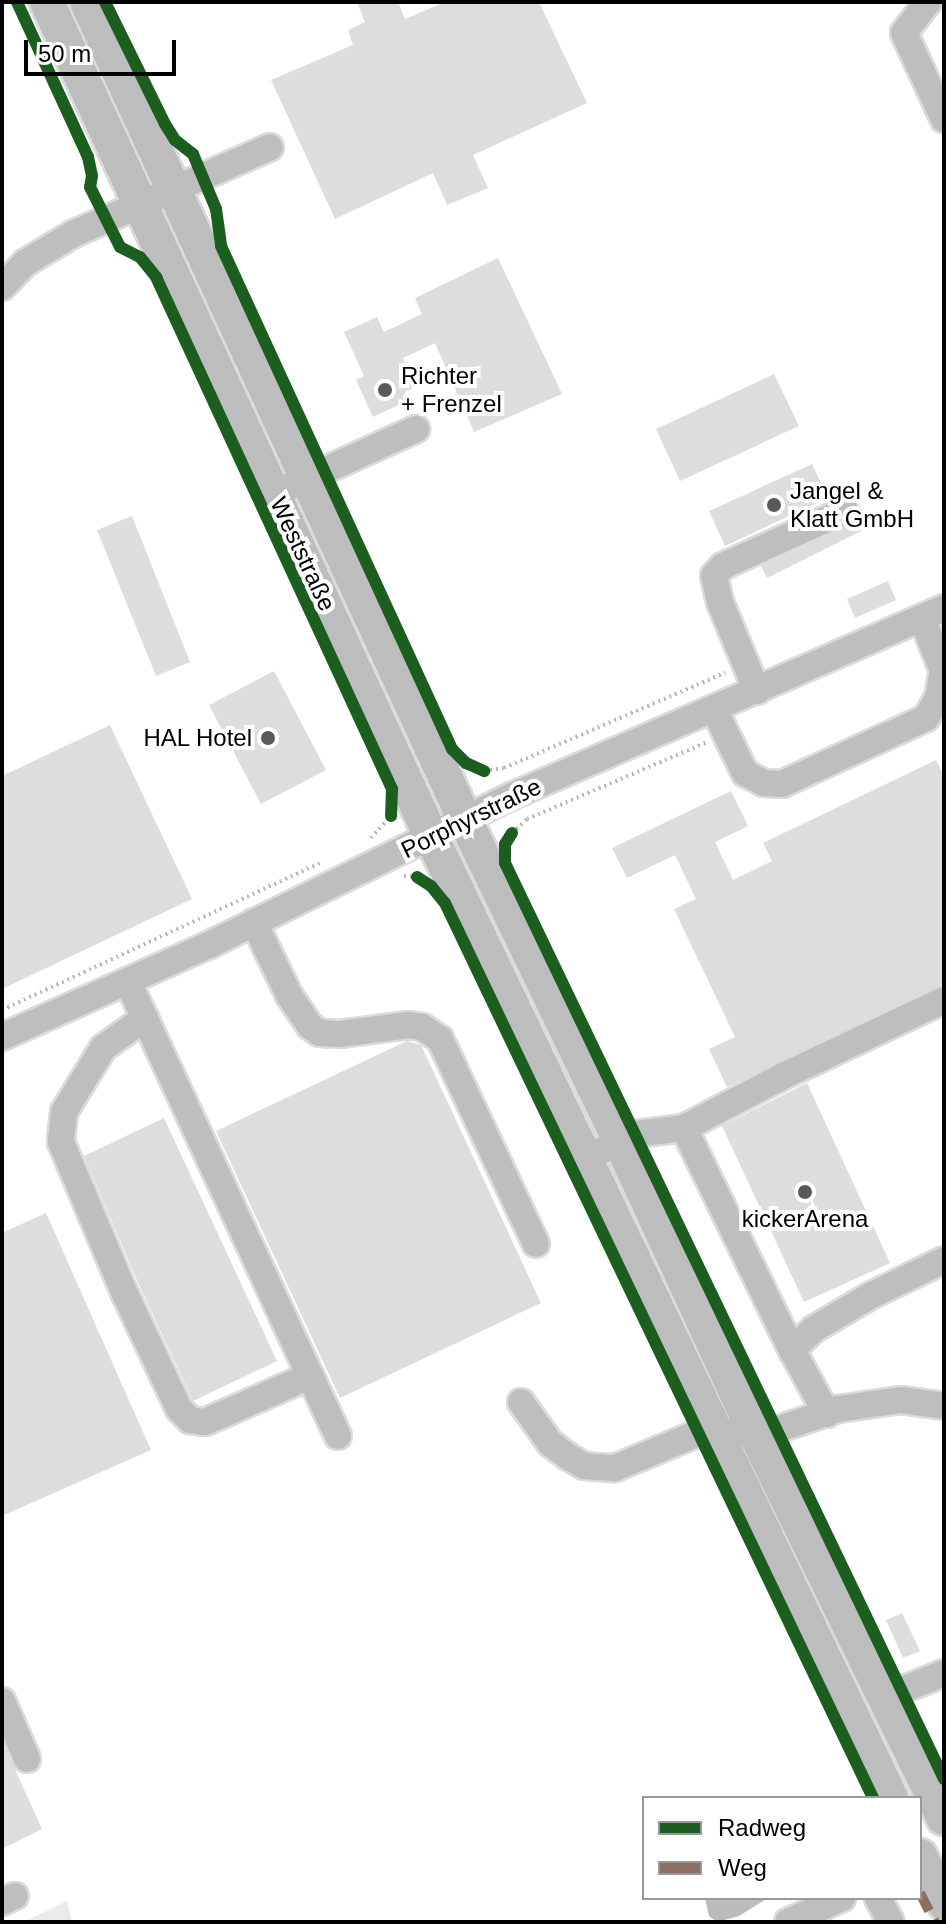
<!DOCTYPE html>
<html>
<head>
<meta charset="utf-8">
<style>
  body { margin:0 }
  #map { position:relative; width:946px; height:1924px; overflow:hidden; background:#fff; font-family:Arial,sans-serif }
  div>[style] { position:absolute }
  .green>* { inset:0; background:#eaeaea }
  .water>* { inset:0; background:#bcbcbc }
  .building>* { inset:0; background:#ddd }
  .path>* { height:4px; margin-top:-2px; transform-origin:0; background:repeating-linear-gradient(90deg,#b8b8b8 0 2px,transparent 0 6px) }
  .roads { filter:drop-shadow(2px 0 #dbdbdb) drop-shadow(-2px 0 #dbdbdb) drop-shadow(0 2px #dbdbdb) drop-shadow(0 -2px #dbdbdb) }
  .minor>* { height:26px; margin:-13px; padding:0 13px; transform-origin:13px; border-radius:13px; background:#bebebe }
  .major>* { height:34px; margin:-17px; padding:0 17px; transform-origin:17px; border-radius:17px; background:#bdbdbd }
  .quiet>* { height:10px; margin-top:-5px; transform-origin:0; background:repeating-linear-gradient(90deg,#8d6e63 0 20px,transparent 0 30px) }
  .cycleway>* { height:12px; margin:-6px; padding:0 6px; transform-origin:6px; border-radius:6px; background:#1b5e20 }
  .dots>* { width:22px; height:22px; translate:-50% -50%; box-sizing:border-box; border:4px solid #fff; border-radius:50% }
  span { translate:-50% -50%; white-space:nowrap; text-align:center; line-height:1.15; -webkit-text-stroke:8px #fff; paint-order:stroke }
  .poi-label { font-size:24px; color:#000 }
  .left { translate:0 -50%; text-align:left }
  .right { translate:-100% -50%; text-align:right }
  .street-label { font-size:24px; color:#000 }
  .frame { position:absolute; inset:0; border:4px solid #000; pointer-events:none }
  .legend { position:absolute; left:642px; top:1796px; width:280px; height:104px; box-sizing:border-box; background:#fff; border:2px solid #999; margin:0; padding:10px 14px; list-style:none; font-size:24px; color:#000 }
  .legend li { display:flex; align-items:center; gap:16px; height:40px }
  .legend b { width:40px; border:2px solid #999 }
  .scale { position:absolute; left:24px; top:40px; width:152px; height:36px; box-sizing:border-box; border:4px solid #000; border-top:0; padding-left:10px; font-size:24px; line-height:28px; white-space:nowrap; color:#000; -webkit-text-stroke:6px #fff; paint-order:stroke }
</style>
</head>
<body>
<div id="map">
  <div class="green">
    <i style="clip-path:polygon(67px 1901px,72px 1922px,24px 1922px)"></i>
  </div>
  <div class="water">
    <i style="clip-path:polygon(705px 1898px,768px 1898px,739px 1916px,717px 1922px,709px 1916px)"></i>
  </div>
  <div class="building">
    <i style="clip-path:polygon(357px 2px,398px 2px,405px 19px,445px 2px,539px 2px,587px 103px,473px 155px,488px 188px,447px 205px,433px 173px,335px 219px,271px 80px,353px 45px,348px 30px,365px 22px)"></i>
    <i style="clip-path:polygon(498px 258px,562px 394px,474px 432px,435px 343px,403px 358px,416px 387px,405px 392px,409px 400px,373px 417px,356px 380px,364px 376px,344px 332px,377px 317px,384px 332px,422px 314px,415px 298px)"></i>
    <i style="clip-path:polygon(774px 374px,799px 426px,680px 481px,656px 429px)"></i>
    <i style="clip-path:polygon(812px 464px,828px 498px,725px 546px,709px 511px)"></i>
    <i style="clip-path:polygon(132px 516px,190px 662px,156px 676px,97px 530px)"></i>
    <i style="clip-path:polygon(857px 522px,861px 531px,767px 578px,761px 566px)"></i>
    <i style="clip-path:polygon(888px 581px,896px 600px,855px 618px,847px 599px)"></i>
    <i style="clip-path:polygon(274px 671px,326px 770px,261px 804px,209px 705px)"></i>
    <i style="clip-path:polygon(110px 725px,192px 899px,2px 989px,2px 776px)"></i>
    <i style="clip-path:polygon(936px 760px,944px 776px,944px 983px,727px 1087px,709px 1049px,735px 1037px,674px 909px,696px 899px,675px 855px,627px 878px,612px 848px,731px 791px,748px 826px,715px 842px,733px 880px,772px 861px,763px 843px)"></i>
    <i style="clip-path:polygon(407px 1041px,421px 1045px,541px 1303px,340px 1398px,216px 1131px)"></i>
    <i style="clip-path:polygon(807px 1083px,890px 1263px,804px 1302px,722px 1126px)"></i>
    <i style="clip-path:polygon(164px 1118px,277px 1361px,193px 1401px,139px 1285px,84px 1156px)"></i>
    <i style="clip-path:polygon(46px 1213px,151px 1450px,2px 1516px,2px 1233px)"></i>
    <i style="clip-path:polygon(902px 1613px,920px 1651px,903px 1658px,886px 1620px)"></i>
    <i style="clip-path:polygon(2px 1741px,42px 1829px,2px 1849px)"></i>
  </div>
  <div class="path">
    <i style="left:212px;top:198px;width:19px;rotate:78deg"></i>
    <i style="left:467px;top:764px;width:18px;rotate:22deg"></i>
    <i style="left:484px;top:771px;width:20px;rotate:-9deg"></i>
    <i style="left:504px;top:768px;width:241px;rotate:-23.3deg"></i>
    <i style="left:512px;top:833px;width:21px;rotate:-43deg"></i>
    <i style="left:527px;top:819px;width:194px;rotate:-23.1deg"></i>
    <i style="left:371px;top:838px;width:30px;rotate:-48deg"></i>
    <i style="left:404px;top:876px;width:13px;rotate:4deg"></i>
    <i style="left:2px;top:1010px;width:350px;rotate:-24.8deg"></i>
  </div>
  <div class="roads">
    <div class="minor">
      <i style="left:928px;top:2px;width:39px;rotate:128deg"></i>
      <i style="left:904px;top:33px;width:95px;rotate:65.1deg"></i>
      <i style="left:2px;top:287px;width:33px;rotate:-46deg"></i>
      <i style="left:25px;top:263px;width:56px;rotate:-31.1deg"></i>
      <i style="left:73px;top:234px;width:215px;rotate:-23.8deg"></i>
      <i style="left:275px;top:493px;width:155px;rotate:-24.4deg"></i>
      <i style="left:757px;top:691px;width:96px;rotate:-112.6deg"></i>
      <i style="left:720px;top:602px;width:27px;rotate:-103deg"></i>
      <i style="left:714px;top:576px;width:13px;rotate:-48deg"></i>
      <i style="left:723px;top:566px;width:134px;rotate:-24.3deg"></i>
      <i style="left:714px;top:709px;width:71px;rotate:64.2deg"></i>
      <i style="left:745px;top:773px;width:21px;rotate:28deg"></i>
      <i style="left:764px;top:783px;width:18px;rotate:3deg"></i>
      <i style="left:782px;top:784px;width:158px;rotate:-24.6deg"></i>
      <i style="left:926px;top:718px;width:23px;rotate:-59deg"></i>
      <i style="left:938px;top:698px;width:27px;rotate:-80deg"></i>
      <i style="left:943px;top:671px;width:57px;rotate:-111.6deg"></i>
      <i style="left:254px;top:922px;width:81px;rotate:64.4deg"></i>
      <i style="left:289px;top:995px;width:37px;rotate:56deg"></i>
      <i style="left:310px;top:1026px;width:12px;rotate:35deg"></i>
      <i style="left:320px;top:1033px;width:20px;rotate:3deg"></i>
      <i style="left:340px;top:1034px;width:69px;rotate:-7.5deg"></i>
      <i style="left:408px;top:1025px;width:14px;rotate:8deg"></i>
      <i style="left:422px;top:1027px;width:22px;rotate:34deg"></i>
      <i style="left:440px;top:1039px;width:226px;rotate:64.9deg"></i>
      <i style="left:128px;top:982px;width:500px;rotate:65.18deg"></i>
      <i style="left:145px;top:1018px;width:52px;rotate:144.5deg"></i>
      <i style="left:103px;top:1048px;width:75px;rotate:121.4deg"></i>
      <i style="left:64px;top:1112px;width:30px;rotate:96deg"></i>
      <i style="left:61px;top:1142px;width:165px;rotate:67.2deg"></i>
      <i style="left:125px;top:1294px;width:127px;rotate:64.8deg"></i>
      <i style="left:179px;top:1409px;width:16px;rotate:45deg"></i>
      <i style="left:190px;top:1420px;width:15px;rotate:8deg"></i>
      <i style="left:205px;top:1422px;width:115px;rotate:-23.7deg"></i>
      <i style="left:2px;top:1037px;width:227px;rotate:-24deg"></i>
      <i style="left:209px;top:945px;width:338px;rotate:-26.2deg"></i>
      <i style="left:512px;top:796px;width:471px;rotate:-23.5deg"></i>
      <i style="left:684px;top:1128px;width:247px;rotate:64.1deg"></i>
      <i style="left:585px;top:1159px;width:56px;rotate:-26.6deg"></i>
      <i style="left:635px;top:1134px;width:49px;rotate:-7deg"></i>
      <i style="left:684px;top:1128px;width:110px;rotate:-27.7deg"></i>
      <i style="left:781px;top:1077px;width:180px;rotate:-25.3deg"></i>
      <i style="left:521px;top:1402px;width:50px;rotate:54.7deg"></i>
      <i style="left:550px;top:1443px;width:21px;rotate:37deg"></i>
      <i style="left:567px;top:1456px;width:20px;rotate:30deg"></i>
      <i style="left:584px;top:1466px;width:31px;rotate:4deg"></i>
      <i style="left:615px;top:1468px;width:88px;rotate:-22.8deg"></i>
      <i style="left:696px;top:1434px;width:80px;rotate:-2.9deg"></i>
      <i style="left:776px;top:1430px;width:65px;rotate:-18.7deg"></i>
      <i style="left:838px;top:1409px;width:64px;rotate:-8.1deg"></i>
      <i style="left:901px;top:1400px;width:43px;rotate:7.9deg"></i>
      <i style="left:827px;top:1414px;width:73px;rotate:-118.7deg"></i>
      <i style="left:792px;top:1350px;width:30px;rotate:-44deg"></i>
      <i style="left:814px;top:1329px;width:65px;rotate:-30.5deg"></i>
      <i style="left:870px;top:1296px;width:82px;rotate:-25.9deg"></i>
      <i style="left:885px;top:1697px;width:64px;rotate:-22.1deg"></i>
      <i style="left:2px;top:1701px;width:63px;rotate:66.7deg"></i>
      <i style="left:878px;top:1898px;width:27px;rotate:62deg"></i>
      <i style="left:2px;top:1902px;width:14px;rotate:-25deg"></i>
      <i style="left:788px;top:1922px;width:59px;rotate:-24deg"></i>
    </div>
    <div class="major">
      <i style="left:47px;top:2px;width:918px;rotate:65.28deg"></i>
      <i style="left:431px;top:836px;width:1066px;rotate:64.44deg"></i>
      <i style="left:87px;top:2px;width:901px;rotate:65.2deg"></i>
      <i style="left:465px;top:820px;width:356px;rotate:64.2deg"></i>
      <i style="left:620px;top:1141px;width:319px;rotate:65.2deg"></i>
      <i style="left:754px;top:1431px;width:431px;rotate:63.9deg"></i>
      <i style="left:920px;top:1856px;width:53px;rotate:62.9deg"></i>
    </div>
  </div>
  <div class="quiet">
    <i style="left:920px;top:1893px;width:33px;rotate:63deg"></i>
  </div>
  <div class="cycleway">
    <i style="left:17px;top:2px;width:170px;rotate:65.4deg"></i>
    <i style="left:88px;top:157px;width:19px;rotate:78deg"></i>
    <i style="left:92px;top:176px;width:11px;rotate:100deg"></i>
    <i style="left:90px;top:187px;width:67px;rotate:63.4deg"></i>
    <i style="left:120px;top:247px;width:22px;rotate:27deg"></i>
    <i style="left:140px;top:257px;width:26px;rotate:51deg"></i>
    <i style="left:156px;top:277px;width:564px;rotate:65.25deg"></i>
    <i style="left:392px;top:789px;width:27px;rotate:92deg"></i>
    <i style="left:105px;top:2px;width:136px;rotate:63.8deg"></i>
    <i style="left:165px;top:124px;width:19px;rotate:58deg"></i>
    <i style="left:175px;top:140px;width:23px;rotate:38deg"></i>
    <i style="left:193px;top:154px;width:60px;rotate:67.3deg"></i>
    <i style="left:216px;top:209px;width:37px;rotate:82deg"></i>
    <i style="left:221px;top:246px;width:554px;rotate:65.33deg"></i>
    <i style="left:452px;top:749px;width:20px;rotate:45deg"></i>
    <i style="left:466px;top:763px;width:20px;rotate:24deg"></i>
    <i style="left:512px;top:833px;width:13px;rotate:122deg"></i>
    <i style="left:505px;top:844px;width:19px;rotate:90deg"></i>
    <i style="left:505px;top:863px;width:1016px;rotate:64.39deg"></i>
    <i style="left:417px;top:877px;width:17px;rotate:33deg"></i>
    <i style="left:431px;top:886px;width:22px;rotate:51deg"></i>
    <i style="left:445px;top:903px;width:992px;rotate:64.44deg"></i>
  </div>
  <div class="dots">
    <i style="left:385px;top:390px;background:#595959"></i>
    <i style="left:774px;top:505px;background:#595959"></i>
    <i style="left:268px;top:738px;background:#595959"></i>
    <i style="left:805px;top:1192px;background:#595959"></i>
  </div>
  <div class="poi-label">
    <span class="left" style="left:401px;top:390px">Richter<br>+ Frenzel</span>
    <span class="left" style="left:790px;top:505px">Jangel &amp;<br>Klatt GmbH</span>
    <span class="right" style="left:252px;top:738px">HAL Hotel</span>
    <span style="left:805px;top:1219px">kickerArena</span>
  </div>
  <div class="street-label">
    <span style="left:303px;top:554px;rotate:65deg">Weststraße</span>
    <span style="left:471px;top:818px;rotate:-26deg">Porphyrstraße</span>
  </div>
  <div class="frame"></div>
  <ul class="legend">
  <li><b style="height:10px;background:#1b5e20"></b>Radweg</li>
  <li><b style="height:10px;background:#8d6e63"></b>Weg</li>
  </ul>
  <div class="scale">50 m</div>
</div>
</body>
</html>
